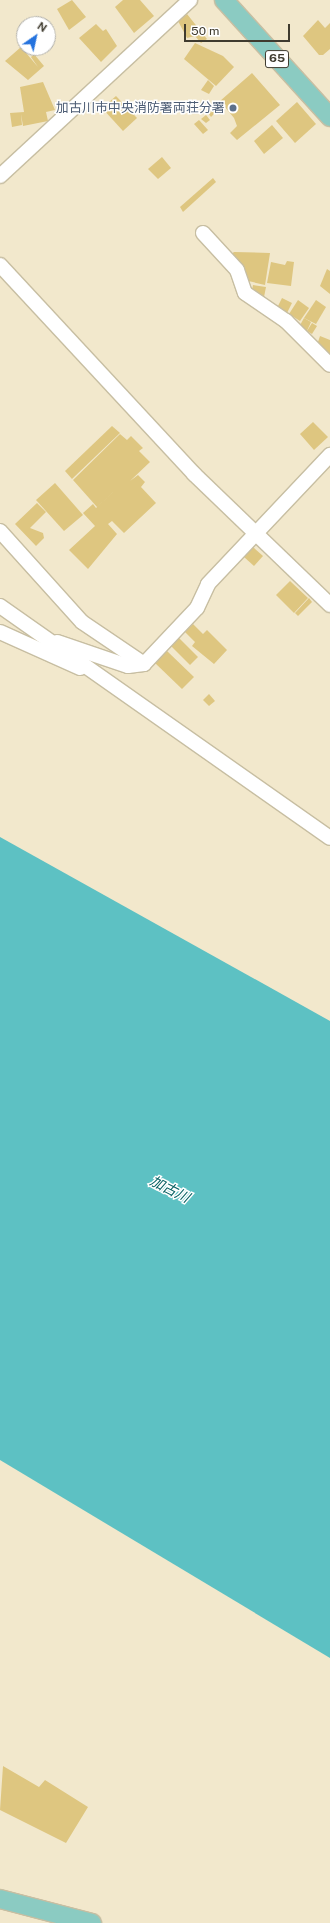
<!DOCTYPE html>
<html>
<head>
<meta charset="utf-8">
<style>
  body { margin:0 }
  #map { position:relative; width:330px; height:1923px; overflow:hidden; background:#f2e8cc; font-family:"Public Sans","Noto Sans JP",sans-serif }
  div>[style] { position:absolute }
  .water>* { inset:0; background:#5dc1c3 }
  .building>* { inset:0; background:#dec680 }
  .roads { filter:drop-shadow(1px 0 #c7bea2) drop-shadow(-1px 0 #c7bea2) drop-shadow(0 1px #c7bea2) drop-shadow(0 -1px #c7bea2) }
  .minor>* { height:14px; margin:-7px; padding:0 7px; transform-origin:7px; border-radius:7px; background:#fff }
  .major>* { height:18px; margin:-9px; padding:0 9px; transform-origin:9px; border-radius:9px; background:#8bcbc2 }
  .dots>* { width:11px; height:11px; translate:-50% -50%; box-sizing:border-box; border:2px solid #fff; border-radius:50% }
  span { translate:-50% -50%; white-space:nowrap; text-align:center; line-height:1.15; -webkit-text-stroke:3px #fff; paint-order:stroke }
  .shield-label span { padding:1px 3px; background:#fff; border:1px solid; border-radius:3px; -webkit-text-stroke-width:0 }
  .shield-label { font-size:12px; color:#3f3b2f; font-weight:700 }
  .service-label { font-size:13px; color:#4e5e75 }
  .right { translate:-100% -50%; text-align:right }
  .water-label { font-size:14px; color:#086163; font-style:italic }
  .north { position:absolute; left:16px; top:16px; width:40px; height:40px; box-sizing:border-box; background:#fff; border:1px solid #b2b1ac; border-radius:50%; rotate:34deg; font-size:11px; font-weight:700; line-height:16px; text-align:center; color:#3f3b2f }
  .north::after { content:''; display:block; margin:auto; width:14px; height:18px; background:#2573de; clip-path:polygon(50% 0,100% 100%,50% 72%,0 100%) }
  .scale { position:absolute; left:184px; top:24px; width:106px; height:18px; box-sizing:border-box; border:2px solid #3f3b2f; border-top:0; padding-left:5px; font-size:12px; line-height:14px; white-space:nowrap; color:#3f3b2f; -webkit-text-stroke:3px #fff; paint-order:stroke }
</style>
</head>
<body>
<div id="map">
  <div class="water">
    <i style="clip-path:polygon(0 837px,330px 1021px,330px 1658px,0 1460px)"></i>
  </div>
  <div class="building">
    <i style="clip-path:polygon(72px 0,86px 17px,69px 30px,57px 9px)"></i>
    <i style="clip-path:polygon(123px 0,140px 0,154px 16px,134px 33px,115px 7px)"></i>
    <i style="clip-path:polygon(186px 15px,187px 14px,207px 39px,201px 43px,195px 36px,187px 38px,178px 21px)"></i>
    <i style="clip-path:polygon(318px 20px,325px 28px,330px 23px,330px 49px,323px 55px,319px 55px,303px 36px)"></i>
    <i style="clip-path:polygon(96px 24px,103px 31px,106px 29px,117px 46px,101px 62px,79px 38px)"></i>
    <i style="clip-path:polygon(195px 43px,223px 56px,234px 67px,216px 86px,184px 59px)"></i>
    <i style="clip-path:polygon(21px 47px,38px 67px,31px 57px,34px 54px,44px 66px,28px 80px,5px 61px)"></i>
    <i style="clip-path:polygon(252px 73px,280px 105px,237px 140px,230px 133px,237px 126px,234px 118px,220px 101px)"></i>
    <i style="clip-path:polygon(208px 80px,214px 86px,209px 94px,201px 90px)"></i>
    <i style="clip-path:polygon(43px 82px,55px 110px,46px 112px,48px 121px,23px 126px,21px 114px,22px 125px,12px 127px,10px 113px,24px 112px,20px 87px)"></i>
    <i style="clip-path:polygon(116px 96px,137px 118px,123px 131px,102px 108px)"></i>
    <i style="clip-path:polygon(297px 102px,316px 124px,295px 143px,276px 121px)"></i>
    <i style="clip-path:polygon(212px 109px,215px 113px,211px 117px,208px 113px)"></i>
    <i style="clip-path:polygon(206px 115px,210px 120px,206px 123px,201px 119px)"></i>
    <i style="clip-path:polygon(199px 120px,208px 130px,203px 134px,194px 124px)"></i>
    <i style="clip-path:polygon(272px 125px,283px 138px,264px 154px,254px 141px)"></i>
    <i style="clip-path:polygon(162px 157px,171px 168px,158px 179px,148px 169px)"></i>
    <i style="clip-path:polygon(213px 178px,216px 182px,183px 212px,180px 207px)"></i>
    <i style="clip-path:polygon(234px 252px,270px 253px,265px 285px,244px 280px,230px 255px)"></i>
    <i style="clip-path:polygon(287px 261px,294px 262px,291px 286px,267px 283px,271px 262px,285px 265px)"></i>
    <i style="clip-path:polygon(327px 269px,330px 271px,330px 294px,320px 286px)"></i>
    <i style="clip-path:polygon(253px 285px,266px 287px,264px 297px,251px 295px)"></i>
    <i style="clip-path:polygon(282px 298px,292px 303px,287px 313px,277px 308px)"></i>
    <i style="clip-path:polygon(298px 300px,309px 308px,300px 321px,289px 314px)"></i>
    <i style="clip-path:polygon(316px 300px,326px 307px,316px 324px,304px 318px)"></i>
    <i style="clip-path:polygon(304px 318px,311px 322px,307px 331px,299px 327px)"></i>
    <i style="clip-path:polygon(312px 323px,317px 326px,312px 334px,307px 331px)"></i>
    <i style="clip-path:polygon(320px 336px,330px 340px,330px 355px,316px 348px)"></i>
    <i style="clip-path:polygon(313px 422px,328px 437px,314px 450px,300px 434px)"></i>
    <i style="clip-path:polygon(112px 426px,120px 433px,72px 479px,65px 471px)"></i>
    <i style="clip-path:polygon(120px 434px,127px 440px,131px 436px,143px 448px,139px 451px,150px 462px,130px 481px,138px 475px,145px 482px,141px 487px,156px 503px,124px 533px,112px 521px,108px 524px,117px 534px,88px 569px,69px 550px,95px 526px,83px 513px,93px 504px,96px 508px,128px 478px,97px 507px,73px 480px)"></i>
    <i style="clip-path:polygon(55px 483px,83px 515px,64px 531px,36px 500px)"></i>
    <i style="clip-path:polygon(37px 503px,46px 512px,30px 528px,43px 533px,44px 538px,36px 546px,15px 524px)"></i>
    <i style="clip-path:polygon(253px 547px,263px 556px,254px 566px,244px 557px)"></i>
    <i style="clip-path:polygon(290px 581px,308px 598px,294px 613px,276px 595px)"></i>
    <i style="clip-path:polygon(309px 598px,312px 602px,298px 616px,295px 613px)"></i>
    <i style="clip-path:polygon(193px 624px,203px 634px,207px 630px,227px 650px,214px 664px,192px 646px,195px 642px,185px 632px)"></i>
    <i style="clip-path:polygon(179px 638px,198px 657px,190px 665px,171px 646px)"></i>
    <i style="clip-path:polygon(167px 651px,194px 677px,182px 689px,155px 663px)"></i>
    <i style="clip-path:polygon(209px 694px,215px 701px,209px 706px,203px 700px)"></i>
    <i style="clip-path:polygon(3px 1766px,39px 1787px,45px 1780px,88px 1807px,66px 1843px,0 1810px)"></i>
  </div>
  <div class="roads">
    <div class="minor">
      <i style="left:0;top:176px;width:259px;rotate:-42.8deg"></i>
      <i style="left:203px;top:233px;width:50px;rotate:47.4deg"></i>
      <i style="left:237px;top:270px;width:24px;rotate:71deg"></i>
      <i style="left:245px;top:293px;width:50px;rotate:34.3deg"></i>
      <i style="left:286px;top:321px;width:62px;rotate:45deg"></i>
      <i style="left:0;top:265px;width:285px;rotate:47.1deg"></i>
      <i style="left:194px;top:474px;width:189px;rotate:43.9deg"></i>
      <i style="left:0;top:531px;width:122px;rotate:48deg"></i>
      <i style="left:82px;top:622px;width:75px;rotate:34.1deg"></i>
      <i style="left:0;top:606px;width:403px;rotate:35.1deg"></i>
      <i style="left:0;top:632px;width:88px;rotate:24.2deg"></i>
      <i style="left:57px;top:642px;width:75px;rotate:18.7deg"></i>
      <i style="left:128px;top:666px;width:16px;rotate:-7deg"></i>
      <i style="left:144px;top:664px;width:77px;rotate:-46.6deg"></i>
      <i style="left:197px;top:608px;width:26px;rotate:-65deg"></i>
      <i style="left:208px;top:584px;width:178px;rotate:-46.6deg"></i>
    </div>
    <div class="major">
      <i style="left:224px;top:0;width:158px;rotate:47.8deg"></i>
      <i style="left:0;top:1899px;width:95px;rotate:14.6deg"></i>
    </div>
  </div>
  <div class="dots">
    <i style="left:233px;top:108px;background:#5c6f8a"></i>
  </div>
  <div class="shield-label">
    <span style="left:277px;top:59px">65</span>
  </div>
  <div class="service-label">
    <span class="right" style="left:225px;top:108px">加古川市中央消防署両荘分署</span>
  </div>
  <div class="water-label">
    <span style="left:170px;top:1189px;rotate:27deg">加古川</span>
  </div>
  <div class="north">N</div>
  <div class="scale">50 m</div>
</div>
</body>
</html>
